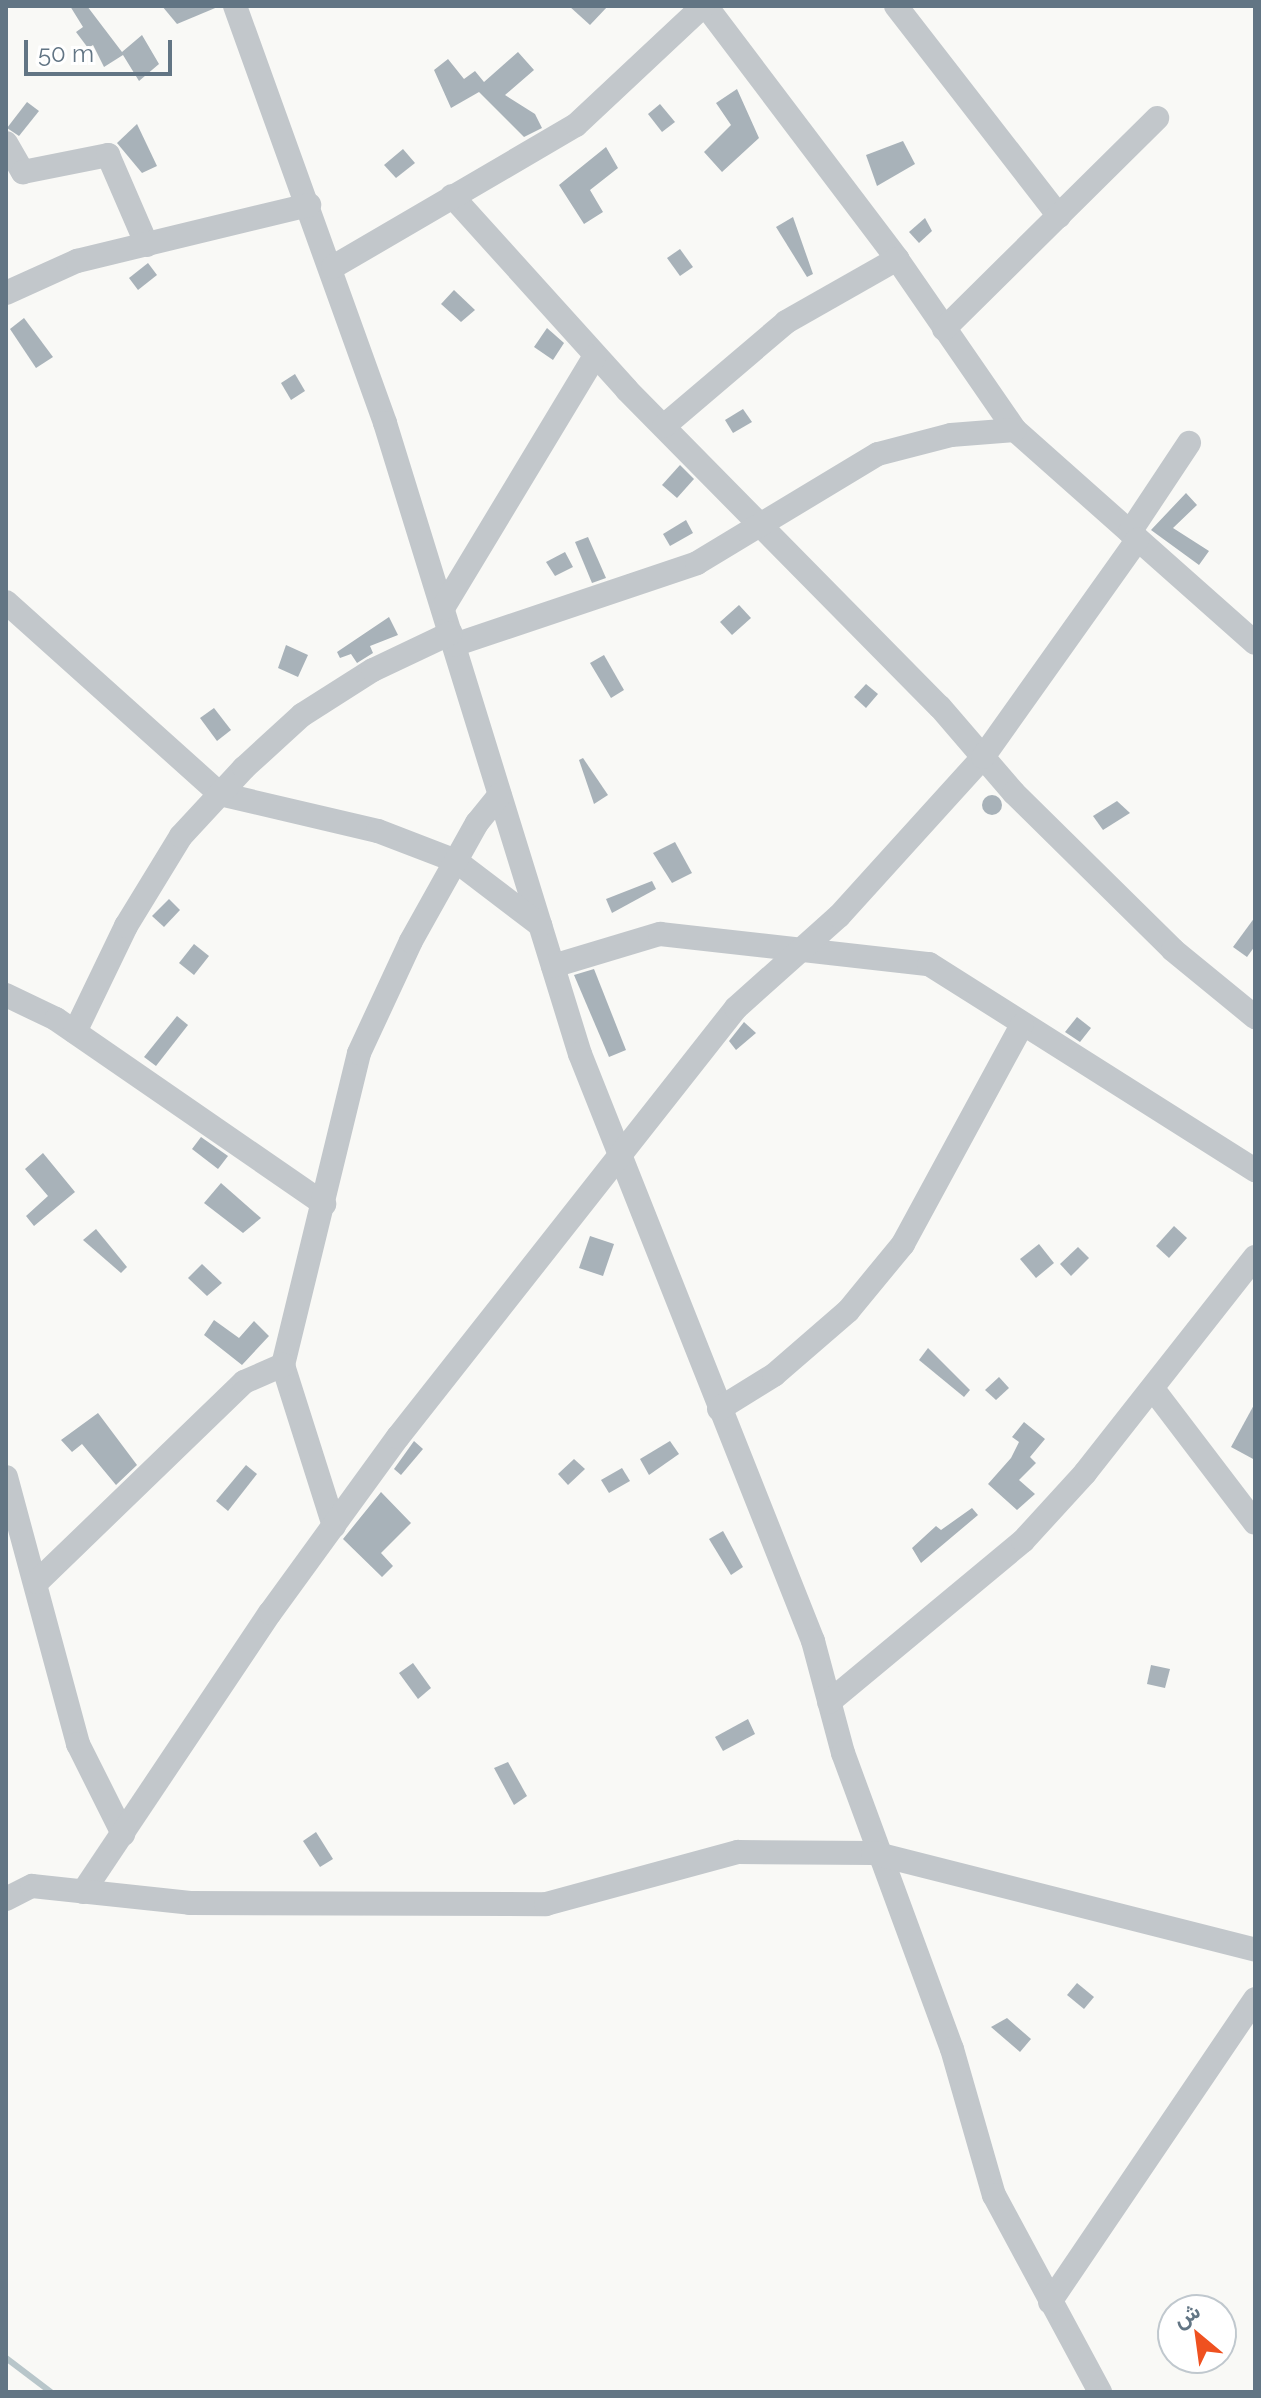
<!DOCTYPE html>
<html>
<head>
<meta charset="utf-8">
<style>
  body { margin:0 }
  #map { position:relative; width:1261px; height:2398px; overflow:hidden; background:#f9f9f6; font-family:Raleway,Vazirmatn,sans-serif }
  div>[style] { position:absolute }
  .stream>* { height:6px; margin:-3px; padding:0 3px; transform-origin:3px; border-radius:3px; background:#b8c6ca }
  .building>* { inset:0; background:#a8b2b9 }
  .round { border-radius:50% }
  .minor>* { height:24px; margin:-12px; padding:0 12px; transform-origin:12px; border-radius:12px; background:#c2c7cb }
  span { translate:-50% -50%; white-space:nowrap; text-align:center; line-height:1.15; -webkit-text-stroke:8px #fff; paint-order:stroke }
  .frame { position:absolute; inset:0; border:8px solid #627584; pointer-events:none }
  .north { position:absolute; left:1157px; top:2294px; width:80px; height:80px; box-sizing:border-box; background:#fff; border:2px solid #c0c8ce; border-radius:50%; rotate:331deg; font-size:22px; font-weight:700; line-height:32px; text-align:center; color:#627584 }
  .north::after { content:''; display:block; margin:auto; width:28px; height:36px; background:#ef5120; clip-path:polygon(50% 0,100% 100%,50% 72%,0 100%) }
  .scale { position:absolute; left:24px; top:40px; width:148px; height:36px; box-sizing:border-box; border:4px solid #627584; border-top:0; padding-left:10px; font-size:24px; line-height:28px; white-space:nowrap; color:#627584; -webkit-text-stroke:6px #fff; paint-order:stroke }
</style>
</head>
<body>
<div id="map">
  <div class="stream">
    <i style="left:6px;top:2358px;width:56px;rotate:37.1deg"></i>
  </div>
  <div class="building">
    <i style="clip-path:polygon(70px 6px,87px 6px,122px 52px,142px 35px,159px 64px,139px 81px,123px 55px,104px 67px,93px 45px,88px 48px,76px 32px,83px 27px)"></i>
    <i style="clip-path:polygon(162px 6px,220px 6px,177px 24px)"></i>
    <i style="clip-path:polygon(569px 6px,608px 6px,590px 25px)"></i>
    <i style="clip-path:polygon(518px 52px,534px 70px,505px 95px,535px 114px,542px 128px,524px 137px,479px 92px,451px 108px,434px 70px,448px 59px,464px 79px,475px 71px,484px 82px)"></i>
    <i style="clip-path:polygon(737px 89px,759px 138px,722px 172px,704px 152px,731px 125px,716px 103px)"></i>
    <i style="clip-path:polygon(27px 102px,39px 111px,19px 136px,7px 128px)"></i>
    <i style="clip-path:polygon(660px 104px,675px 122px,662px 132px,648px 114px)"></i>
    <i style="clip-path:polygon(137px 124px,157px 166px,142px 173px,117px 143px)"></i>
    <i style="clip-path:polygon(903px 141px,915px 164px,877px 186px,866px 155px)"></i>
    <i style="clip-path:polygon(606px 147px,618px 168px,590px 190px,603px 212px,584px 224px,559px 185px)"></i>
    <i style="clip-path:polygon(403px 149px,415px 163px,396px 178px,384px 165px)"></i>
    <i style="clip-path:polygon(793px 217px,813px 274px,807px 277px,776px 227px)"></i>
    <i style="clip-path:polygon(925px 218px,932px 231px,919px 243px,909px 232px)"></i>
    <i style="clip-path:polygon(680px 249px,693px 267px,680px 276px,667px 258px)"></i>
    <i style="clip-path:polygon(148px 263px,157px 275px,138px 290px,129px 278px)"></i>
    <i style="clip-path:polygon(454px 290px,475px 310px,461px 322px,441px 304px)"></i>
    <i style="clip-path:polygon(24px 318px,53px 357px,36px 368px,10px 329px)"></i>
    <i style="clip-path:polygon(547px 328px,564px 343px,553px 360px,534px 347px)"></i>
    <i style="clip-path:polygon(295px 374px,305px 391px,291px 400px,281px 383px)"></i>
    <i style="clip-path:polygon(743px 409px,752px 422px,733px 433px,725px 420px)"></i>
    <i style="clip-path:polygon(680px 465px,694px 479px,677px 498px,662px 485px)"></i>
    <i style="clip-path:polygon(1186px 493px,1197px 505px,1173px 528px,1209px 551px,1199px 565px,1151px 530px)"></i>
    <i style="clip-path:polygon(686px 520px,693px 533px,670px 546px,663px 534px)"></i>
    <i style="clip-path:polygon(588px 537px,606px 578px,592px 583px,575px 542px)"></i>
    <i style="clip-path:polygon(565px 552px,573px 567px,555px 576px,546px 562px)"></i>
    <i style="clip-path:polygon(739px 605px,751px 618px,732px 635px,720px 622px)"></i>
    <i style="clip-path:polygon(389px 617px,398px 635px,370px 646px,373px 653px,357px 663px,351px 654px,340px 658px,337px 652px)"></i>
    <i style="clip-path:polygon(286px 645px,308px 655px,298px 677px,278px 668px)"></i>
    <i style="clip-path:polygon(604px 655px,624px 690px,611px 698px,590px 663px)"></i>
    <i style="clip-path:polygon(866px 684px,878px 694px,866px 708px,854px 697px)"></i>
    <i style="clip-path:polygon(214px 708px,231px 730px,217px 741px,200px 718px)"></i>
    <i style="clip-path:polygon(583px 758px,608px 795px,594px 804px,579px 760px)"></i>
    <i class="round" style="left:982px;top:795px;width:20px;height:20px"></i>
    <i style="clip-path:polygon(1117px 801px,1130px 813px,1103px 830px,1093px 816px)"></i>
    <i style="clip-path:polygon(675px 842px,692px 873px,672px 883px,653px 853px)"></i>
    <i style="clip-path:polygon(652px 881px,656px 889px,612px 913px,606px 899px)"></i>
    <i style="clip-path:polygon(169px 899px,180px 910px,164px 927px,152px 916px)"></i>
    <i style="clip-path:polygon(1255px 917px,1255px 946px,1247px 957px,1233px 947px)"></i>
    <i style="clip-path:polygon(194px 944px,209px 956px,194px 975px,179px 963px)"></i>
    <i style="clip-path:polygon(594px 969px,626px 1050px,609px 1057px,574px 975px)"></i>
    <i style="clip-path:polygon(177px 1016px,188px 1025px,156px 1066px,144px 1057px)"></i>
    <i style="clip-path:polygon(1077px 1017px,1091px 1028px,1080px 1042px,1065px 1032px)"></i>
    <i style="clip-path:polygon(744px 1022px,756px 1033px,736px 1050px,729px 1041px)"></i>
    <i style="clip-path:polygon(201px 1137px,228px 1156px,218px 1169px,192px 1149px)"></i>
    <i style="clip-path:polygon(43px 1153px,75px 1192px,34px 1226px,26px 1216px,48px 1196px,25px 1169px)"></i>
    <i style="clip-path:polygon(221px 1183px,261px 1218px,243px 1233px,204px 1203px)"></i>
    <i style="clip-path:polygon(1174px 1226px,1187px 1238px,1169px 1258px,1156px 1246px)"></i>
    <i style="clip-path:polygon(96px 1229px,127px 1267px,121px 1273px,83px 1240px)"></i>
    <i style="clip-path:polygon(590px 1236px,614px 1244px,603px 1276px,579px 1268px)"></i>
    <i style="clip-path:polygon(1039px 1244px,1054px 1263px,1036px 1278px,1020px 1259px)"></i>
    <i style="clip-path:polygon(1078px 1247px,1089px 1258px,1071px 1276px,1060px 1264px)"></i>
    <i style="clip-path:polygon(202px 1264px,222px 1283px,207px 1296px,188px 1278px)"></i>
    <i style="clip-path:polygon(214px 1320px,239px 1338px,254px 1321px,269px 1336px,242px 1365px,204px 1335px)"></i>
    <i style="clip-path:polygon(928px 1348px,970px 1390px,964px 1397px,919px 1360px)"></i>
    <i style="clip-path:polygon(999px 1377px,1009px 1388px,996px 1400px,985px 1390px)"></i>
    <i style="clip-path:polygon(1255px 1403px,1255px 1460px,1231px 1447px)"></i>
    <i style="clip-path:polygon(98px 1413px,137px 1465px,116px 1485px,82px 1444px,72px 1452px,61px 1440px)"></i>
    <i style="clip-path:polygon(1024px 1422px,1045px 1439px,1030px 1457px,1036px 1463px,1019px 1480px,1035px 1494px,1017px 1510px,988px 1484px,1011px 1458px,1019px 1442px,1012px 1437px)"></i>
    <i style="clip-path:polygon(414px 1441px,423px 1449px,401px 1475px,394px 1469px)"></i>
    <i style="clip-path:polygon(670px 1441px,679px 1454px,649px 1475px,640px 1459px)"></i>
    <i style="clip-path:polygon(574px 1459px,585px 1469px,568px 1485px,558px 1474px)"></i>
    <i style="clip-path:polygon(246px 1465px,257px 1474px,228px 1511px,216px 1501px)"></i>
    <i style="clip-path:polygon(622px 1468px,630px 1481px,609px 1493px,601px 1480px)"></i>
    <i style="clip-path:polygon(381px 1492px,411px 1523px,381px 1553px,393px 1566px,382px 1577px,343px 1539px)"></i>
    <i style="clip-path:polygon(972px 1508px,978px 1515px,921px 1563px,912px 1548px,936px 1526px,941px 1530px)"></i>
    <i style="clip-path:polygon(723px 1531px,743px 1567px,731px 1575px,709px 1539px)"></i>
    <i style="clip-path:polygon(413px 1663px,431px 1688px,418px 1699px,399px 1673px)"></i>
    <i style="clip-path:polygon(1151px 1665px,1170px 1669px,1165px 1688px,1147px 1684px)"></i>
    <i style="clip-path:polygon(748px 1719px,755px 1734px,723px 1751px,715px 1737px)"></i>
    <i style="clip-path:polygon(508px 1762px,527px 1796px,514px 1805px,494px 1768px)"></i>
    <i style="clip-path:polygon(316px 1832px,333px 1859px,320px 1867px,303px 1841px)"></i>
    <i style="clip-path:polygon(1077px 1983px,1094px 1997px,1084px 2009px,1067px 1995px)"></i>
    <i style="clip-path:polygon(1007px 2018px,1031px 2039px,1020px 2052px,991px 2027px)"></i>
  </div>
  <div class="minor">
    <i style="left:235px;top:6px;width:443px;rotate:70.2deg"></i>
    <i style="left:385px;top:423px;width:660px;rotate:72.83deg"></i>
    <i style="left:580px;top:1054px;width:632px;rotate:68.35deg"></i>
    <i style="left:813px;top:1641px;width:116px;rotate:75deg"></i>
    <i style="left:843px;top:1753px;width:315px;rotate:69.8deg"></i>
    <i style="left:952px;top:2049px;width:152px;rotate:74deg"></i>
    <i style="left:994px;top:2195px;width:224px;rotate:61.7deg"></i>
    <i style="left:706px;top:6px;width:317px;rotate:52.9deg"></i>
    <i style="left:897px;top:259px;width:208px;rotate:55.4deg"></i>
    <i style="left:1015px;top:430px;width:321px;rotate:41.6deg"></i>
    <i style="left:896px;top:6px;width:266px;rotate:52.2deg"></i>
    <i style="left:6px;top:143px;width:34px;rotate:60deg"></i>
    <i style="left:23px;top:172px;width:87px;rotate:-11.3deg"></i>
    <i style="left:108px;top:155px;width:98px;rotate:66.6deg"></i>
    <i style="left:452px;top:196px;width:261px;rotate:47.9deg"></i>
    <i style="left:627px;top:390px;width:445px;rotate:45.4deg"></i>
    <i style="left:940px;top:707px;width:113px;rotate:49.3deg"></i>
    <i style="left:1014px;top:793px;width:223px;rotate:44.6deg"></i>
    <i style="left:1173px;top:950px;width:106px;rotate:39.3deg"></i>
    <i style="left:333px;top:267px;width:281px;rotate:-30.3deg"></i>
    <i style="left:576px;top:125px;width:174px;rotate:-43.1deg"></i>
    <i style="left:6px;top:293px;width:78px;rotate:-24.3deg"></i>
    <i style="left:77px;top:261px;width:239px;rotate:-13.6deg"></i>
    <i style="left:944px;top:329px;width:300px;rotate:-44.7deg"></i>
    <i style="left:664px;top:426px;width:160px;rotate:-40.4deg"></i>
    <i style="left:786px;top:322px;width:128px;rotate:-29.6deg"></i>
    <i style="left:1130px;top:532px;width:107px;rotate:-56.5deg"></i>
    <i style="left:6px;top:602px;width:288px;rotate:41.9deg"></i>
    <i style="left:220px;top:794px;width:162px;rotate:13.2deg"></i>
    <i style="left:378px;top:831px;width:84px;rotate:21deg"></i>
    <i style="left:456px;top:861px;width:106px;rotate:37.3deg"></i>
    <i style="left:443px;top:608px;width:294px;rotate:-58.9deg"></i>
    <i style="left:454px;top:645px;width:256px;rotate:-18.6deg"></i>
    <i style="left:697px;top:563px;width:211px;rotate:-31.1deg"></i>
    <i style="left:878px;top:454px;width:75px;rotate:-14.6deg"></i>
    <i style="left:951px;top:435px;width:64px;rotate:-4.5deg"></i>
    <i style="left:553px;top:966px;width:112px;rotate:-16.7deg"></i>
    <i style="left:660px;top:934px;width:271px;rotate:6.4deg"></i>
    <i style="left:929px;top:964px;width:386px;rotate:32.3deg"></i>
    <i style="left:6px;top:995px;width:55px;rotate:25.6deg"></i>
    <i style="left:56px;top:1019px;width:326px;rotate:34.6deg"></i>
    <i style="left:75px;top:1032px;width:118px;rotate:-64.3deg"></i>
    <i style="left:126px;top:926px;width:105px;rotate:-58.6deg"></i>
    <i style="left:181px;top:836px;width:93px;rotate:-47.2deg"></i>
    <i style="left:244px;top:768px;width:79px;rotate:-42.4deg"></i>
    <i style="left:302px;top:715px;width:84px;rotate:-32.4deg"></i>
    <i style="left:373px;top:670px;width:86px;rotate:-25.4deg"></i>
    <i style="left:1153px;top:1389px;width:168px;rotate:52.7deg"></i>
    <i style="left:719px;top:1409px;width:65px;rotate:-31.7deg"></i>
    <i style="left:774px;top:1375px;width:98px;rotate:-40.9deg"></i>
    <i style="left:848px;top:1311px;width:87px;rotate:-50.6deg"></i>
    <i style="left:903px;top:1244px;width:249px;rotate:-61.5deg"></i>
    <i style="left:6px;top:1477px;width:277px;rotate:74.9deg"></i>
    <i style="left:78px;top:1744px;width:101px;rotate:63.4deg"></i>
    <i style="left:334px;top:1526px;width:169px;rotate:-107.6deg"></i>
    <i style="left:283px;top:1365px;width:321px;rotate:-76.3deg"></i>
    <i style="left:359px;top:1053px;width:123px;rotate:-65.1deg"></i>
    <i style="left:411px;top:941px;width:135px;rotate:-60.8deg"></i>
    <i style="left:477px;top:823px;width:36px;rotate:-51deg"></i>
    <i style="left:37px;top:1582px;width:288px;rotate:-44deg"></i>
    <i style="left:244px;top:1382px;width:43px;rotate:-23.6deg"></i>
    <i style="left:829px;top:1702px;width:252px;rotate:-39.7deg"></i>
    <i style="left:1023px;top:1541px;width:92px;rotate:-47.6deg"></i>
    <i style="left:1085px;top:1473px;width:275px;rotate:-51.8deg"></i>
    <i style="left:83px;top:1892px;width:336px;rotate:-56.2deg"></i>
    <i style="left:270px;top:1613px;width:218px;rotate:-54deg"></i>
    <i style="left:398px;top:1437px;width:546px;rotate:-51.77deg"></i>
    <i style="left:736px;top:1008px;width:138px;rotate:-41.8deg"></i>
    <i style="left:839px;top:916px;width:215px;rotate:-47.8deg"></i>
    <i style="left:983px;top:757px;width:267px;rotate:-54.6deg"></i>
    <i style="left:6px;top:1899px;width:29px;rotate:-27deg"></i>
    <i style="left:32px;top:1886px;width:159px;rotate:6.1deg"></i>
    <i style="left:190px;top:1903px;width:356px;rotate:0.2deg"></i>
    <i style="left:546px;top:1904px;width:199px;rotate:-15.2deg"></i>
    <i style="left:738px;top:1852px;width:135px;rotate:0.4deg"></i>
    <i style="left:873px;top:1853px;width:394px;rotate:14.2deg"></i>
    <i style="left:1050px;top:2302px;width:366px;rotate:-55.9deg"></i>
  </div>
  <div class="frame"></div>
  <div class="north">ش</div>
  <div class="scale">50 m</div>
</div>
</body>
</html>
